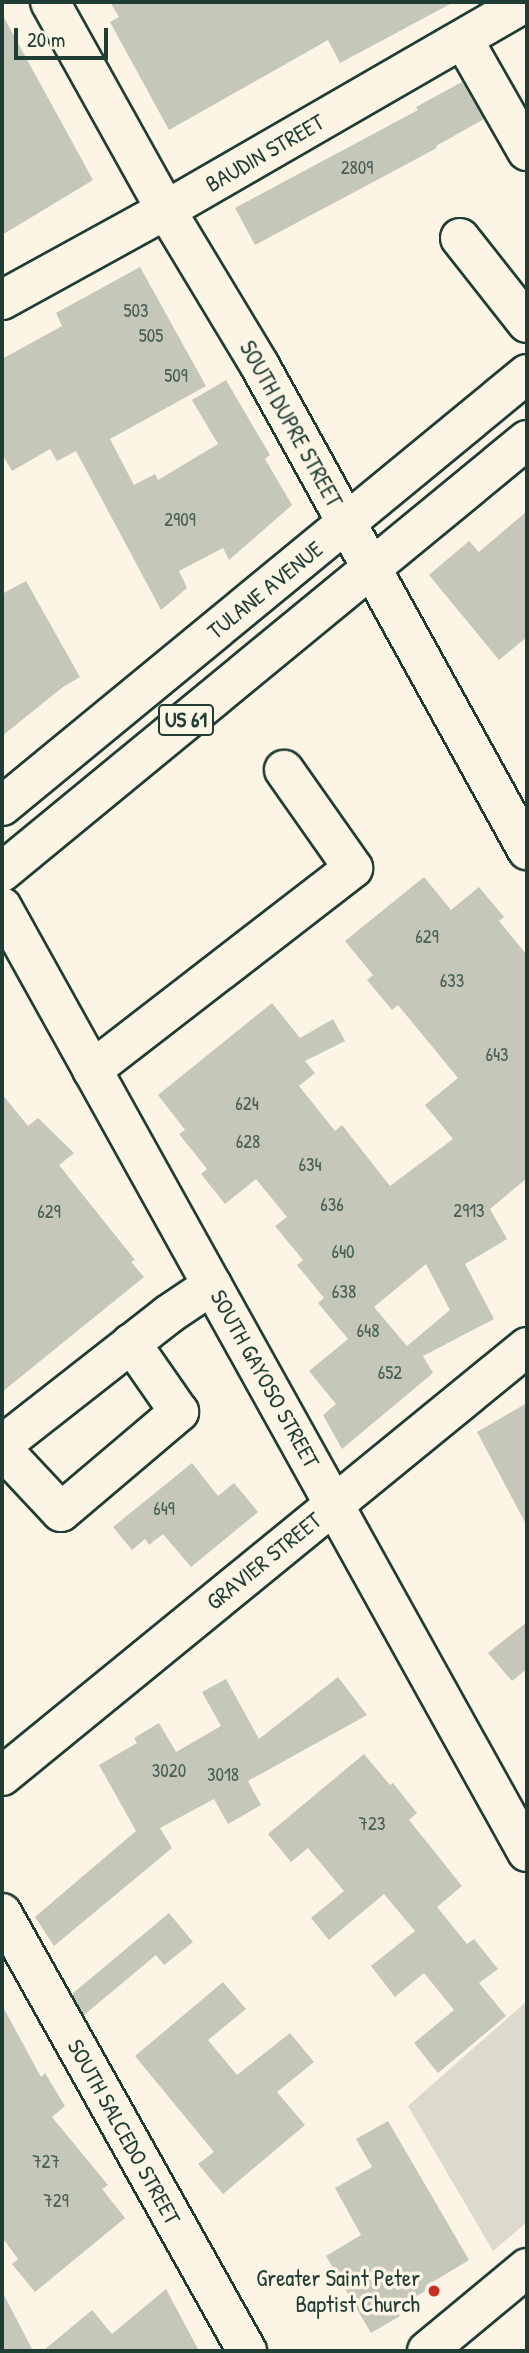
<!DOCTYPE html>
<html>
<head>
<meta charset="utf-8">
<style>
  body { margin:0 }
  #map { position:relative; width:529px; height:2353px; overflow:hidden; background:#fcf5e5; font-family:"Patrick Hand",sans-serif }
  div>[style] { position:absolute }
  .green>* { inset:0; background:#dcdacc }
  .building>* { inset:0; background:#c5c7b9 }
  .roads { filter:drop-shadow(2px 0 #1f3d34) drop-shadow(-2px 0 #1f3d34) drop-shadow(0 2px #1f3d34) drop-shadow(0 -2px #1f3d34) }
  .minor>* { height:38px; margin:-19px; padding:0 19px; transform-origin:19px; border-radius:19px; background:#fcf5e5 }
  .major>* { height:38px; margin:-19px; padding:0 19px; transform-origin:19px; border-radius:19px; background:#fcf5e5 }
  .dots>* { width:19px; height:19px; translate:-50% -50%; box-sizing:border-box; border:4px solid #fcf5e5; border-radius:50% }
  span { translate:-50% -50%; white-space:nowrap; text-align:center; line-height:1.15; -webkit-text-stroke:7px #fcf5e5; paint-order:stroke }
  .number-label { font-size:19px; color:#486055 }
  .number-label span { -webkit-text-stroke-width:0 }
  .shield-label span { padding:2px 5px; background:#fcf5e5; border:2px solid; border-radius:5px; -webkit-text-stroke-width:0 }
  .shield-label { font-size:21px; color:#1f3d34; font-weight:700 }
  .street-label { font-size:23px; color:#1f3d34 }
  .poi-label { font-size:23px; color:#1f3d34 }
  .right { translate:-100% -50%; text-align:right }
  .frame { position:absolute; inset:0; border:4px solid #1f3d34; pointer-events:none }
  .scale { position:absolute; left:14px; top:28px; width:94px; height:32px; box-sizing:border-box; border:4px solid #1f3d34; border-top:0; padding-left:9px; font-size:21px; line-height:24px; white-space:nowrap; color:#1f3d34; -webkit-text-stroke:5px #fcf5e5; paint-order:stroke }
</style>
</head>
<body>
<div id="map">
  <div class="green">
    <i style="clip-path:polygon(527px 2001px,527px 2222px,493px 2251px,408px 2106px)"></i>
  </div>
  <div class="building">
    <i style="clip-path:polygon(110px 2px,454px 2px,340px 63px,328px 40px,169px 130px,110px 22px,119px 17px)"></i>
    <i style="clip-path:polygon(2px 14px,93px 180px,2px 235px)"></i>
    <i style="clip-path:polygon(462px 82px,484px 119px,436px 146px,437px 148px,255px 245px,235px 208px,418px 110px,416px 107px)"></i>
    <i style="clip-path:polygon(140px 267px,206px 386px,110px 439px,134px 485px,155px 474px,158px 480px,218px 444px,192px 400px,226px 380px,270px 455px,265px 459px,292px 505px,229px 560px,223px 548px,179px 571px,187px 588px,161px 610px,76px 451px,57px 461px,50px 449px,12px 471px,2px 454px,2px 359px,62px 326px,56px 313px)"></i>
    <i style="clip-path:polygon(527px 511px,527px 637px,499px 660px,429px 575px,469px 541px,479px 552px)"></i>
    <i style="clip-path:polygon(26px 581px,80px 677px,63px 687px,2px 736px,2px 594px)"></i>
    <i style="clip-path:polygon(evenodd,424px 877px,451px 910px,479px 887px,504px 917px,499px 921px,527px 955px,527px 1178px,490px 1209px,507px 1239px,465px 1264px,494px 1319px,423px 1356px,433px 1373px,342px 1449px,323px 1415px,336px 1404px,309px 1371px,348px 1339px,318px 1303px,324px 1298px,297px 1265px,303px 1260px,275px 1226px,287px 1217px,256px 1179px,225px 1204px,201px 1174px,207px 1169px,179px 1134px,185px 1130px,158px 1095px,272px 1003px,300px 1038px,333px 1019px,345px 1041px,305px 1061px,315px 1073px,299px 1086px,335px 1131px,342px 1125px,390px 1186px,453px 1139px,425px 1105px,458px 1078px,398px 1005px,392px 1010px,367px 980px,373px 975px,345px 941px,424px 877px,426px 1264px,450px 1310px,407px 1346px,374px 1307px,426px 1264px)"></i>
    <i style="clip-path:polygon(2px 1094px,28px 1126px,38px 1118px,74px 1153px,59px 1165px,135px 1260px,131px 1262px,144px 1277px,2px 1392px)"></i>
    <i style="clip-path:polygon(527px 1403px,527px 1526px,477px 1432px)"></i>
    <i style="clip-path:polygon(192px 1463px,218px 1496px,234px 1483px,258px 1512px,191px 1567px,163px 1534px,149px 1545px,145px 1539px,132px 1550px,113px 1527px)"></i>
    <i style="clip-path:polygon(527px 1622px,527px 1669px,512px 1681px,488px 1653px)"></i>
    <i style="clip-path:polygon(338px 1677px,367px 1715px,248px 1781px,261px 1805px,228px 1824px,214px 1799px,160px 1828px,172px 1848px,54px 1946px,35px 1917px,136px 1831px,99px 1765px,137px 1743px,134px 1738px,159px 1723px,176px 1752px,221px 1726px,202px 1692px,226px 1679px,259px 1739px)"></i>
    <i style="clip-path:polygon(364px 1754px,390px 1785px,393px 1783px,417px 1813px,409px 1820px,462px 1886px,437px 1907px,467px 1944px,474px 1939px,498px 1969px,479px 1983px,506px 2016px,438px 2073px,414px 2043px,454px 2010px,424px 1973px,395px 1997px,371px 1966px,415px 1931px,384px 1894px,329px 1940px,311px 1918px,344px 1891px,308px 1848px,291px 1862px,268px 1834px)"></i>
    <i style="clip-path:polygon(169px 1913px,193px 1942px,164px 1965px,156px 1955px,84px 2015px,72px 1994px)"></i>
    <i style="clip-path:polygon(223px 1982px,246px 2009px,208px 2040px,237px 2075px,290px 2033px,314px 2062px,277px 2092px,305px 2125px,223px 2194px,198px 2164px,214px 2152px,135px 2056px)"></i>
    <i style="clip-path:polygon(2px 2005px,41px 2077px,45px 2073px,65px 2106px,52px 2117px,108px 2185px,102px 2189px,125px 2218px,35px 2292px,12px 2264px,18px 2259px,2px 2237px)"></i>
    <i style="clip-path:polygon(388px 2121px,469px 2260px,431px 2283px,433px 2287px,395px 2308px,400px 2316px,371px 2333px,326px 2256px,361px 2235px,335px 2188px,372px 2167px,356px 2139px)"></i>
    <i style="clip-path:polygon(166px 2289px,199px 2351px,43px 2351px,92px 2310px,112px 2334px)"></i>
    <i style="clip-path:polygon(2px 2291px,33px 2351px,2px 2351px)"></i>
  </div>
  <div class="roads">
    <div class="minor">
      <i style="left:50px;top:2px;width:238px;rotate:60.9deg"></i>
      <i style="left:166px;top:210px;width:182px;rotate:58.9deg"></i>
      <i style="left:260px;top:366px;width:553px;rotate:61.12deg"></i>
      <i style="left:463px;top:39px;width:129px;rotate:60.3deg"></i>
      <i style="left:460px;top:238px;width:108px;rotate:51.8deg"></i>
      <i style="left:2px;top:300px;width:187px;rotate:-28.8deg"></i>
      <i style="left:166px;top:210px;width:416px;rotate:-30deg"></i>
      <i style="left:2px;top:907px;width:1081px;rotate:60.95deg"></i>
      <i style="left:92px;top:1070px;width:330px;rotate:-37.7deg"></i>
      <i style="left:353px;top:868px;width:120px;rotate:-125.1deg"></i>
      <i style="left:2px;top:1445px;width:212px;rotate:-38.1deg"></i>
      <i style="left:169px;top:1314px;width:52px;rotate:-34deg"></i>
      <i style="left:2px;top:1449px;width:86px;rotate:46.9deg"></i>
      <i style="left:61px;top:1512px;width:155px;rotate:-40.3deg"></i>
      <i style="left:179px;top:1412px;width:84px;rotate:-124.8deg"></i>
      <i style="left:2px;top:1776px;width:678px;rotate:-39.25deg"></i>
      <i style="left:2px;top:1913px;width:502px;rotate:60.78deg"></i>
      <i style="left:427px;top:2351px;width:130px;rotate:-39.7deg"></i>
    </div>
    <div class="major">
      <i style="left:2px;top:806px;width:680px;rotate:-39.45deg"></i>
      <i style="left:2px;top:872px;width:680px;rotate:-39.45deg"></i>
    </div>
  </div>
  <div class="dots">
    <i style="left:434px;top:2291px;background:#c8321e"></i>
  </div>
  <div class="number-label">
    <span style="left:357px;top:168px">2809</span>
    <span style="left:136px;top:311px">503</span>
    <span style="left:151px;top:336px">505</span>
    <span style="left:176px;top:376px">509</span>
    <span style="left:180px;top:520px">2909</span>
    <span style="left:427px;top:937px">629</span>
    <span style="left:452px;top:981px">633</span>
    <span style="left:497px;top:1055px">643</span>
    <span style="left:247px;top:1104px">624</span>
    <span style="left:248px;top:1142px">628</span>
    <span style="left:310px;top:1165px">634</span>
    <span style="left:332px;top:1205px">636</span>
    <span style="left:469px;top:1211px">2913</span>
    <span style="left:49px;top:1212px">629</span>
    <span style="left:343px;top:1252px">640</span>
    <span style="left:344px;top:1292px">638</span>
    <span style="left:368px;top:1331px">648</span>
    <span style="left:390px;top:1373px">652</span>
    <span style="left:164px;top:1509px">649</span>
    <span style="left:169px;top:1771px">3020</span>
    <span style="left:223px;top:1775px">3018</span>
    <span style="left:372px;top:1824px">723</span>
    <span style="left:46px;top:2162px">727</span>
    <span style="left:56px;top:2201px">729</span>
  </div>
  <div class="shield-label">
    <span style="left:186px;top:720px">US 61</span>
  </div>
  <div class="street-label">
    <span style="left:265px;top:153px;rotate:-30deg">BAUDIN STREET</span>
    <span style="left:291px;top:424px;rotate:61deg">SOUTH DUPRE STREET</span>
    <span style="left:265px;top:590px;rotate:-39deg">TULANE AVENUE</span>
    <span style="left:265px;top:1379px;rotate:61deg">SOUTH GAYOSO STREET</span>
    <span style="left:264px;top:1561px;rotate:-39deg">GRAVIER STREET</span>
    <span style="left:124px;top:2132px;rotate:61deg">SOUTH SALCEDO STREET</span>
  </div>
  <div class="poi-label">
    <span class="right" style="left:420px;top:2291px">Greater Saint Peter<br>Baptist Church</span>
  </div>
  <div class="frame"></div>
  <div class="scale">20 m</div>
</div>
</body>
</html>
